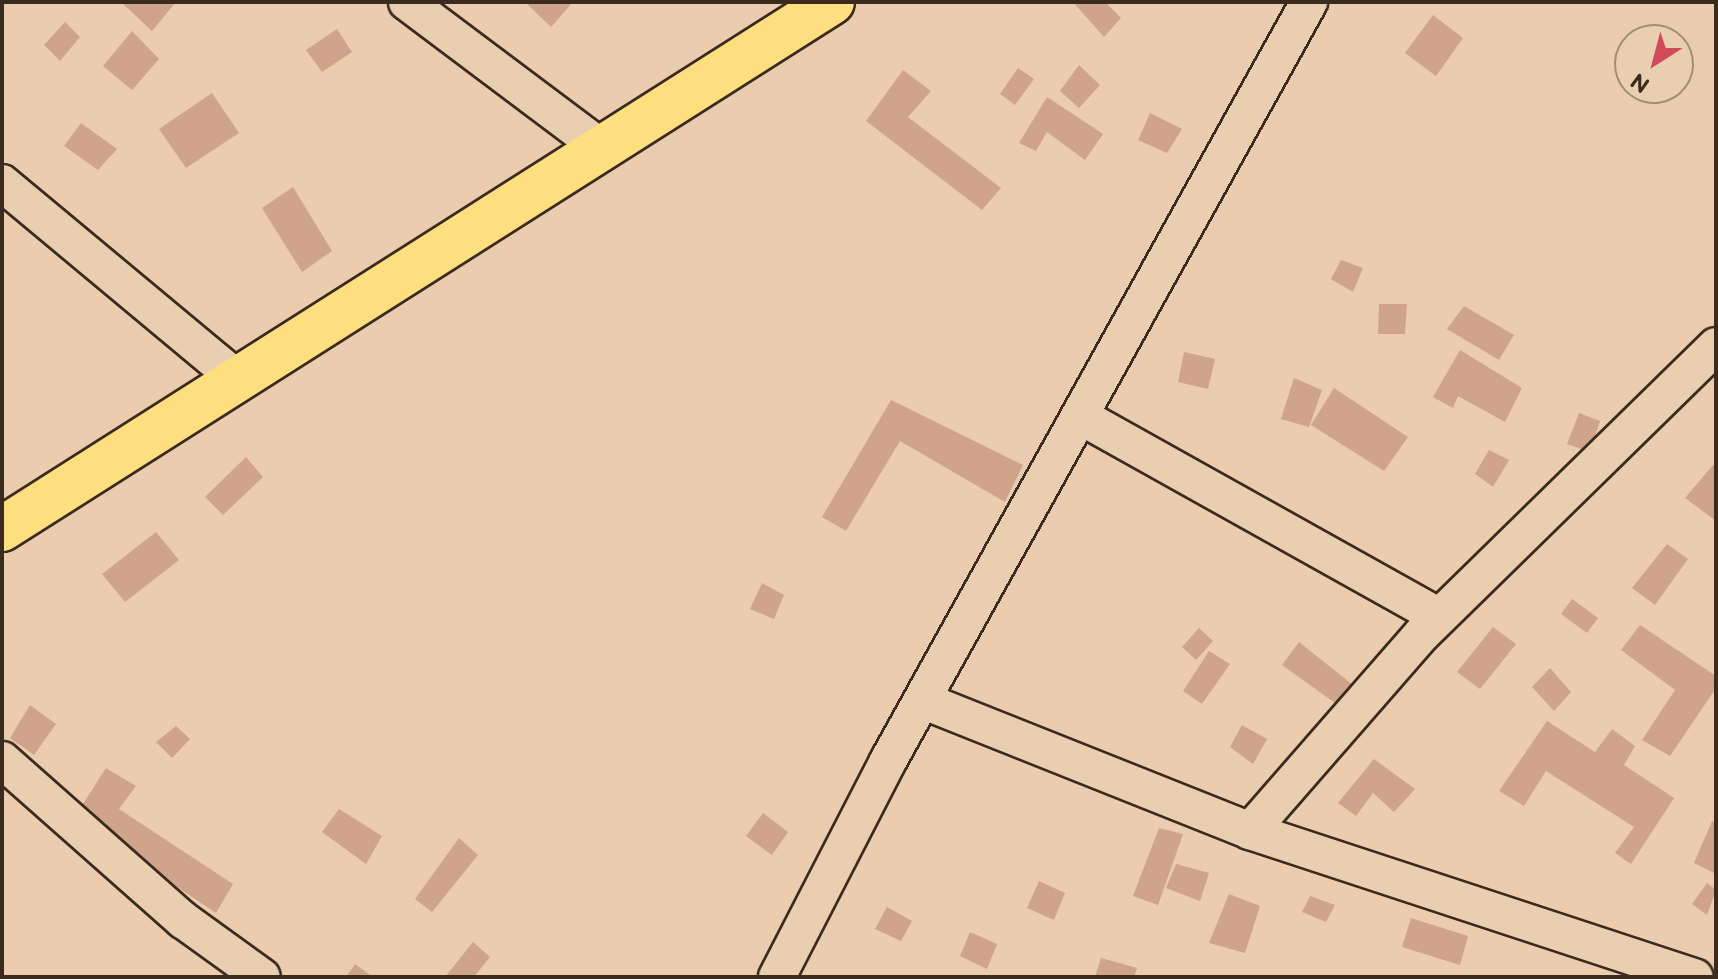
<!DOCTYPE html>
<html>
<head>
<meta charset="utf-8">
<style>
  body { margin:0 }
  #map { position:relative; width:1718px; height:979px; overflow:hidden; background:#ebccae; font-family:"Balsamiq Sans",sans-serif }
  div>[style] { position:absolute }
  .building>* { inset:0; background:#cfa48a }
  .roads { filter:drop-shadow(2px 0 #3b2a1e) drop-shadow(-2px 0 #3b2a1e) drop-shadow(0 2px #3b2a1e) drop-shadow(0 -2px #3b2a1e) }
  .minor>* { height:36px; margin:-18px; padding:0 18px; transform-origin:18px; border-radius:18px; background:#e9cfb0 }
  .highway>* { height:44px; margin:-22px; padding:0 22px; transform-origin:22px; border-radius:22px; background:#fddf80 }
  span { translate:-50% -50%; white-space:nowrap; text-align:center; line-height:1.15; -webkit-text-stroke:6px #e9cfb0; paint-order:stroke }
  .frame { position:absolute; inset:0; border:4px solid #3b2a1e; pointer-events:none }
  .north { position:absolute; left:1614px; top:24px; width:80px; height:80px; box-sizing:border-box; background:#e9cfb0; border:2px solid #a38d76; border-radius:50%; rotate:216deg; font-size:22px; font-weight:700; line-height:32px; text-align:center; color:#3b2a1e }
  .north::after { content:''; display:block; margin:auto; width:28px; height:36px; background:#d1495b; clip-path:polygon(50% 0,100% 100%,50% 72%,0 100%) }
</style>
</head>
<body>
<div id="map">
  <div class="building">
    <i style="clip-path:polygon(121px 2px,176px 2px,152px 31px)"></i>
    <i style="clip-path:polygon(525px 2px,573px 2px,551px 27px)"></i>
    <i style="clip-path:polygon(1073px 2px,1105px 2px,1121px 18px,1104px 37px)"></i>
    <i style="clip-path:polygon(1433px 15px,1463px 38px,1436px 76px,1405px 53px)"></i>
    <i style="clip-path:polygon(65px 22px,80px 37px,60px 61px,44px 45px)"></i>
    <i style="clip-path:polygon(337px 29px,352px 52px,322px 72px,306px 50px)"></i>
    <i style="clip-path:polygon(132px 31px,159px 59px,132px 90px,103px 66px)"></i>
    <i style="clip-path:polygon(1079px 65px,1100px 85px,1079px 108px,1060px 91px)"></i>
    <i style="clip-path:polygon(1018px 68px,1034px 79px,1015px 105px,1000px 94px)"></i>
    <i style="clip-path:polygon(903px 70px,931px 91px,908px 117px,1001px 188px,982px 210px,866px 121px)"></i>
    <i style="clip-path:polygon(212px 93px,239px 133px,186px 168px,159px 129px)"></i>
    <i style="clip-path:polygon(1047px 97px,1103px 134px,1085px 160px,1047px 132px,1036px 151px,1019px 143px)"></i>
    <i style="clip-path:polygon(1150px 113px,1182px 129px,1167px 153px,1138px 140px)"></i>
    <i style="clip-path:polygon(81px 123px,117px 149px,98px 170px,64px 146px)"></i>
    <i style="clip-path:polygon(293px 187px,332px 251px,302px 272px,262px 208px)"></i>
    <i style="clip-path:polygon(1341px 260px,1363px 268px,1353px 292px,1331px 279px)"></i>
    <i style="clip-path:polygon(1379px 304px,1407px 304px,1405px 334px,1378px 334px)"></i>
    <i style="clip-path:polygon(1464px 306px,1514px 335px,1499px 360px,1447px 329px)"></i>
    <i style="clip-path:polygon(1460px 350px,1522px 388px,1505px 422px,1458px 396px,1453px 408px,1433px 397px)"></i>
    <i style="clip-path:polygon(1184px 352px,1215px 359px,1208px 389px,1178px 382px)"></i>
    <i style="clip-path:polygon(1294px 378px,1322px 390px,1309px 427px,1281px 419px)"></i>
    <i style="clip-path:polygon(1334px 388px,1408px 437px,1384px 471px,1311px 425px)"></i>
    <i style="clip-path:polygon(891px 400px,1023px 465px,1005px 502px,900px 441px,846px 531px,822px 517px)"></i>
    <i style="clip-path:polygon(1579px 413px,1600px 421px,1590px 452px,1567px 444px)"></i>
    <i style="clip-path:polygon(1489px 450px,1509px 460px,1493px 487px,1475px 474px)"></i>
    <i style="clip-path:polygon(246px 457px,263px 477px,223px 515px,205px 497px)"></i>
    <i style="clip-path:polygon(1713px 465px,1716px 467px,1716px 521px,1685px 498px)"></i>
    <i style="clip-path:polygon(156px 532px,179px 560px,125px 602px,102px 574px)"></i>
    <i style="clip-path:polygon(1667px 544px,1688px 559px,1655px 605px,1632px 588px)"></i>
    <i style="clip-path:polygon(762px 583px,784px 595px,774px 619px,750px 609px)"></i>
    <i style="clip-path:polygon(1572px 599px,1598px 618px,1587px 633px,1561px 614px)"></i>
    <i style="clip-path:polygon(1640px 625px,1716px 676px,1716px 688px,1670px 756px,1642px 740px,1675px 690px,1621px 650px)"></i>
    <i style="clip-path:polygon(1493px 627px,1516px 644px,1480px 689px,1457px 672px)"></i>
    <i style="clip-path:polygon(1199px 628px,1213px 641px,1196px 660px,1182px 647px)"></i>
    <i style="clip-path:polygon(1299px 642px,1363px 693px,1349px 713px,1282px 665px)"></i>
    <i style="clip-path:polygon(1209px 651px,1230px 664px,1202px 704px,1183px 691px)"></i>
    <i style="clip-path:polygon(1550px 668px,1571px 692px,1554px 711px,1532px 687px)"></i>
    <i style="clip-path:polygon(30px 705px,56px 724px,34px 755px,10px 738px)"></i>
    <i style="clip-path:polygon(1547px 721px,1595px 752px,1612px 729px,1635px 746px,1624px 765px,1674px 798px,1631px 864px,1615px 853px,1634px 827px,1546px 771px,1524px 806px,1499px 791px)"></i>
    <i style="clip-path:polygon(1242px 725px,1267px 739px,1253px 764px,1230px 747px)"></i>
    <i style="clip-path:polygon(176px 726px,190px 739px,172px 758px,156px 742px)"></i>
    <i style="clip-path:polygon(1374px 759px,1415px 789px,1394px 812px,1373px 793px,1356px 816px,1338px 803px)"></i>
    <i style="clip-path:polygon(106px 768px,136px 786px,119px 809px,233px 884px,216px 913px,74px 818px)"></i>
    <i style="clip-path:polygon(339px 809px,382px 836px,366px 864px,322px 832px)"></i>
    <i style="clip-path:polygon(763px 813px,788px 832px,772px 855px,746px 836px)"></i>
    <i style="clip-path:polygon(1712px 821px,1716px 823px,1716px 874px,1694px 863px)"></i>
    <i style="clip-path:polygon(1159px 828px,1183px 834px,1158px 905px,1133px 896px)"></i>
    <i style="clip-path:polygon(459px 838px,478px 855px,432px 912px,415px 899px)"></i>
    <i style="clip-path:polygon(1176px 864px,1209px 873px,1200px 901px,1166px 888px)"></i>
    <i style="clip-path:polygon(1039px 881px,1065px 893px,1054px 920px,1027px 908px)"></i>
    <i style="clip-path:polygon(1707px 883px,1716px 890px,1707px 915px,1692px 904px)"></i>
    <i style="clip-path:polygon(1229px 894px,1260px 906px,1245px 953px,1209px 943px)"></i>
    <i style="clip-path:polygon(1310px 896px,1335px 905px,1326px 922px,1302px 912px)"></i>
    <i style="clip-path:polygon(887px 907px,912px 921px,901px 941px,875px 929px)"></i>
    <i style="clip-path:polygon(1411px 918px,1468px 936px,1460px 965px,1402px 947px)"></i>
    <i style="clip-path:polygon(970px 932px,997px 944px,987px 969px,960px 956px)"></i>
    <i style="clip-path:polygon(473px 942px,490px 957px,474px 977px,445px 977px)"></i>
    <i style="clip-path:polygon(1101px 958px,1137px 968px,1134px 977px,1095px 977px)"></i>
    <i style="clip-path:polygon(355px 964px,373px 977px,346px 977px)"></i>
  </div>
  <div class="roads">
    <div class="minor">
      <i style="left:407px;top:2px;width:246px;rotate:36.9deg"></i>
      <i style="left:2px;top:183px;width:310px;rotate:39.8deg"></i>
      <i style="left:1080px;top:416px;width:411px;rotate:29.2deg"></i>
      <i style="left:924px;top:701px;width:351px;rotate:21.7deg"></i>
      <i style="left:1250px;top:831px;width:468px;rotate:18.2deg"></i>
      <i style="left:2px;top:760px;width:242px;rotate:41.5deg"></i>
      <i style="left:183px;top:920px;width:97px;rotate:35.8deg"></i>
      <i style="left:1250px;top:831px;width:263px;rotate:-48.9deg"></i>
      <i style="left:1423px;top:633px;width:410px;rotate:-44.4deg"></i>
      <i style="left:777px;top:977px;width:243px;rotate:-62.8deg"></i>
      <i style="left:888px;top:761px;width:868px;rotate:-60.98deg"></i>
    </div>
    <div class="highway">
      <i style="left:2px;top:529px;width:983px;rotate:-32.41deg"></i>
    </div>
  </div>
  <div class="frame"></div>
  <div class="north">N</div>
</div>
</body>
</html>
